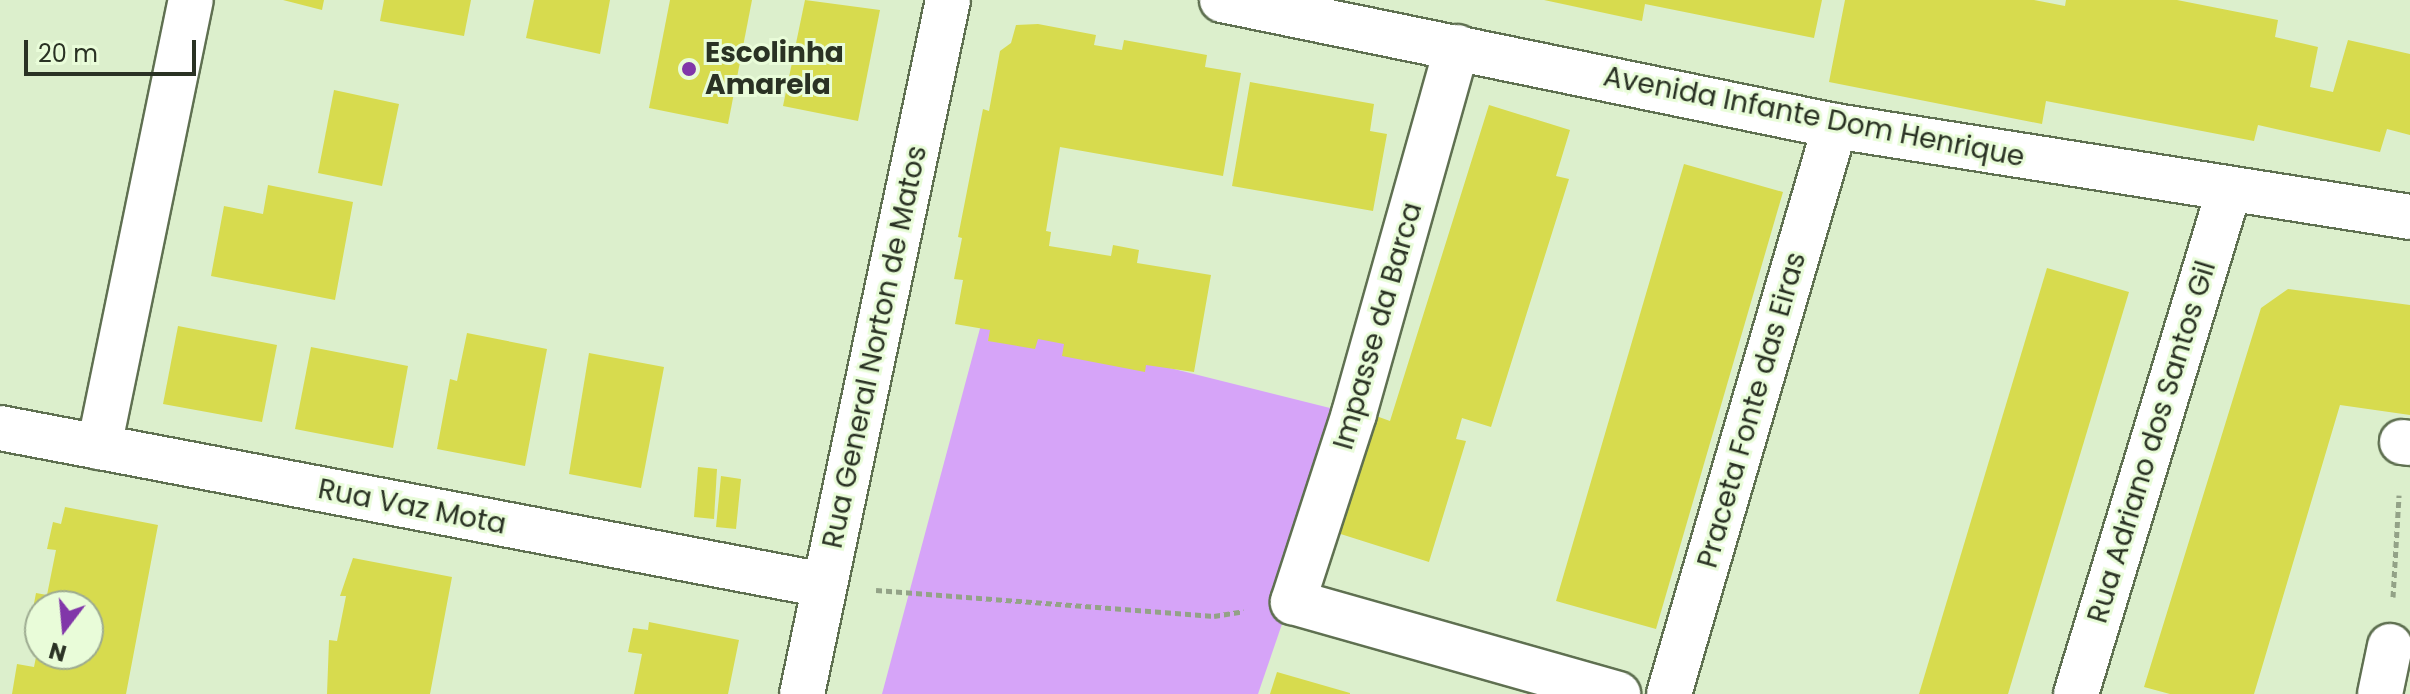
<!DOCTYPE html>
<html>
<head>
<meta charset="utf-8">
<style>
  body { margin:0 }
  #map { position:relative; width:2410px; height:694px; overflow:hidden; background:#dcefcc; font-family:Poppins,sans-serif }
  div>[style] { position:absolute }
  .green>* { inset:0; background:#d6a4f8 }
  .building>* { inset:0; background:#d7db4e }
  .path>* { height:5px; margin-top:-2.5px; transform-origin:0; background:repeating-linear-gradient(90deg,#93a287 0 6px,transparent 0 10px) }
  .roads { filter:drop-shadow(2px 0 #5f7051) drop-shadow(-2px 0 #5f7051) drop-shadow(0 2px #5f7051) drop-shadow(0 -2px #5f7051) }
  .street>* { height:44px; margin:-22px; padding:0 22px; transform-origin:22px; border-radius:22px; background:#fff }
  .secondary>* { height:44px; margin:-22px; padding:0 22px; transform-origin:22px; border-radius:22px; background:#fff }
  .dots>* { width:22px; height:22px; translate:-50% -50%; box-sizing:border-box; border:4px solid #e9fcd9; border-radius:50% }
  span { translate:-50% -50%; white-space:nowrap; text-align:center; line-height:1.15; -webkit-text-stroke:6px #e9fcd9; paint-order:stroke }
  .poi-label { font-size:28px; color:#2a3224; font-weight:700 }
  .left { translate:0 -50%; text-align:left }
  .street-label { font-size:28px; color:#2a3224 }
  .north { position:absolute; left:24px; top:590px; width:80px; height:80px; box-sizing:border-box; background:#e9fcd9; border:2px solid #9dab91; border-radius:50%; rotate:196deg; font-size:22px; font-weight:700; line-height:32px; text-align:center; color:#2a3224 }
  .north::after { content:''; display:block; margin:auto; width:28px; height:36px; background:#8137a9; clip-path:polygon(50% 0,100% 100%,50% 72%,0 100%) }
  .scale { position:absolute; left:24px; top:40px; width:172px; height:36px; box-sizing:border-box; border:4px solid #2a3224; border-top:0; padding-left:10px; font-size:24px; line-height:28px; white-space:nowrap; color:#2a3224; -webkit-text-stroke:6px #e9fcd9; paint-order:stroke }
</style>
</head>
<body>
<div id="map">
  <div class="green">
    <i style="clip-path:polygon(982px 321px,1354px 414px,1258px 694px,882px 694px)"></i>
  </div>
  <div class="building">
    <i style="clip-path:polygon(283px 0,324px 0,322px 10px)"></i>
    <i style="clip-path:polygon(384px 0,471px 0,464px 36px,380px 21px)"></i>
    <i style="clip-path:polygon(534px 0,610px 0,600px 54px,526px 38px)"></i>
    <i style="clip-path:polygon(670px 0,752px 0,728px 124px,649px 108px)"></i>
    <i style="clip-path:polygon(805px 0,880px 10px,858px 121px,783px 106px)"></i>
    <i style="clip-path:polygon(1544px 0,1822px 0,1814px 38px,1645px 4px,1642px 21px)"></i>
    <i style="clip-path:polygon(1845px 0,2034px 0,2065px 6px,2066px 0,2177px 0,2278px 20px,2275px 37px,2318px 47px,2310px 87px,2333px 92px,2348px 40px,2410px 54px,2410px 135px,2387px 129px,2380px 152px,2258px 125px,2254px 141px,2046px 101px,2042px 124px,1829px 82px)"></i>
    <i style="clip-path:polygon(1038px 24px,1096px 35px,1094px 45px,1122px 50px,1124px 40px,1207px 55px,1205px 67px,1241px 73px,1223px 176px,1060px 147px,1046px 231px,1051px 232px,1049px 246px,1111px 256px,1113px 245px,1139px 250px,1137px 263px,1211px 275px,1194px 372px,1146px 365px,1145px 372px,1062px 356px,1064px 344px,1038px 339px,1035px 349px,988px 341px,990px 330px,955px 324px,963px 280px,954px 279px,962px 238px,958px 237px,983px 109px,989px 111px,1000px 51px,1011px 43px,1016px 25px)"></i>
    <i style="clip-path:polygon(1250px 82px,1374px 104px,1370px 131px,1387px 134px,1373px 211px,1232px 186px)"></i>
    <i style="clip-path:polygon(334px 90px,399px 104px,382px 186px,318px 173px)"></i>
    <i style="clip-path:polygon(1489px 105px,1570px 130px,1556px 176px,1569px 179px,1491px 427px,1462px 418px,1456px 439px,1466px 441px,1429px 562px,1328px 530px,1365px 412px,1390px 421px)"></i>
    <i style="clip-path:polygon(1684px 164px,1783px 192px,1656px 629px,1556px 601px)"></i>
    <i style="clip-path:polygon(268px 185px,353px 202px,335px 300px,211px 276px,224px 206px,263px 214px)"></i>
    <i style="clip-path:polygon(2047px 268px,2129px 292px,2008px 694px,1919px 694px)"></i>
    <i style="clip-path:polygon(2288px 289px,2410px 305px,2410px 415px,2340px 405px,2254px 694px,2170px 694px,2144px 687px,2261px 308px)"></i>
    <i style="clip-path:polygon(178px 326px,277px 345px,262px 422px,163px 404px)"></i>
    <i style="clip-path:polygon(467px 333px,547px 349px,525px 466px,437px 449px,450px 379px,457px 381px)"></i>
    <i style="clip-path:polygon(311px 347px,408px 366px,393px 448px,295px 429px)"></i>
    <i style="clip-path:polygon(589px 353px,664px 367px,641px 488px,569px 474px)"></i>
    <i style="clip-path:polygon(698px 467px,717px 469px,714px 519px,694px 517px)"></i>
    <i style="clip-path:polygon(721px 476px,741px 479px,736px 529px,716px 527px)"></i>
    <i style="clip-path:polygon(65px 507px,158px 525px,126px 694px,12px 694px,17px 664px,34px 667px,39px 642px,40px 654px,88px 654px,88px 606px,40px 606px,40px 621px,31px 619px,36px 593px,47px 595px,56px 550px,47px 549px,53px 522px,61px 524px)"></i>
    <i style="clip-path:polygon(353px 558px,452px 577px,430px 694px,327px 694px,329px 640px,337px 641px,346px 596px,340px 596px)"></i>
    <i style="clip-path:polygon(649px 622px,739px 640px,728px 694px,634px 694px,642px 654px,628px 652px,633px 628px,648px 630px)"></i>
    <i style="clip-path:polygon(1277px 672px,1350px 693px,1350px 694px,1270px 694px)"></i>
  </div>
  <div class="path">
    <i style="left:876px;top:590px;width:339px;rotate:4.4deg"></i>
    <i style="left:1214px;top:616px;width:30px;rotate:-9deg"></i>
    <i style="left:2393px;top:597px;width:102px;rotate:-86.6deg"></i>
  </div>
  <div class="roads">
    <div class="street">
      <i style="left:1457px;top:47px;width:381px;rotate:105.7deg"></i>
      <i style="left:1354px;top:414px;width:198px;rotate:108deg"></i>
      <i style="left:1293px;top:602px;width:338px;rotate:15.8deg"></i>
      <i style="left:0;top:428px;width:839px;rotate:10.79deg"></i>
      <i style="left:2402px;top:442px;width:8px;rotate:7deg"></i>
      <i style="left:99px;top:447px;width:456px;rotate:-78.4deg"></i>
      <i style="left:802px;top:694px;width:709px;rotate:-78.12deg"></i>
      <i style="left:1669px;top:694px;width:592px;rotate:-73.71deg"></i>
      <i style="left:2076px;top:694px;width:527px;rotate:-73.11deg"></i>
      <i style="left:2380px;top:694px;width:49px;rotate:-78.2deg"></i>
    </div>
    <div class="secondary">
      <i style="left:1222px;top:0;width:626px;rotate:11.62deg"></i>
      <i style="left:1835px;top:126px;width:582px;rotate:8.99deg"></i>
    </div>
  </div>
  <div class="dots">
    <i style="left:689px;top:69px;background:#8137a9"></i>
  </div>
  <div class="poi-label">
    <span class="left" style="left:705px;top:69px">Escolinha<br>Amarela</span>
  </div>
  <div class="street-label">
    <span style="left:1814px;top:117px;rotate:11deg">Avenida Infante Dom Henrique</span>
    <span style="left:1378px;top:326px;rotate:-74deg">Impasse da Barca</span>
    <span style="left:875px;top:347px;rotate:-78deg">Rua General Norton de Matos</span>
    <span style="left:1752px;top:410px;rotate:-74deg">Praceta Fonte das Eiras</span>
    <span style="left:2152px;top:442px;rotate:-73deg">Rua Adriano dos Santos Gil</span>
    <span style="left:412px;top:507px;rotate:11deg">Rua Vaz Mota</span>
  </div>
  <div class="north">N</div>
  <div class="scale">20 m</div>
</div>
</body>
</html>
